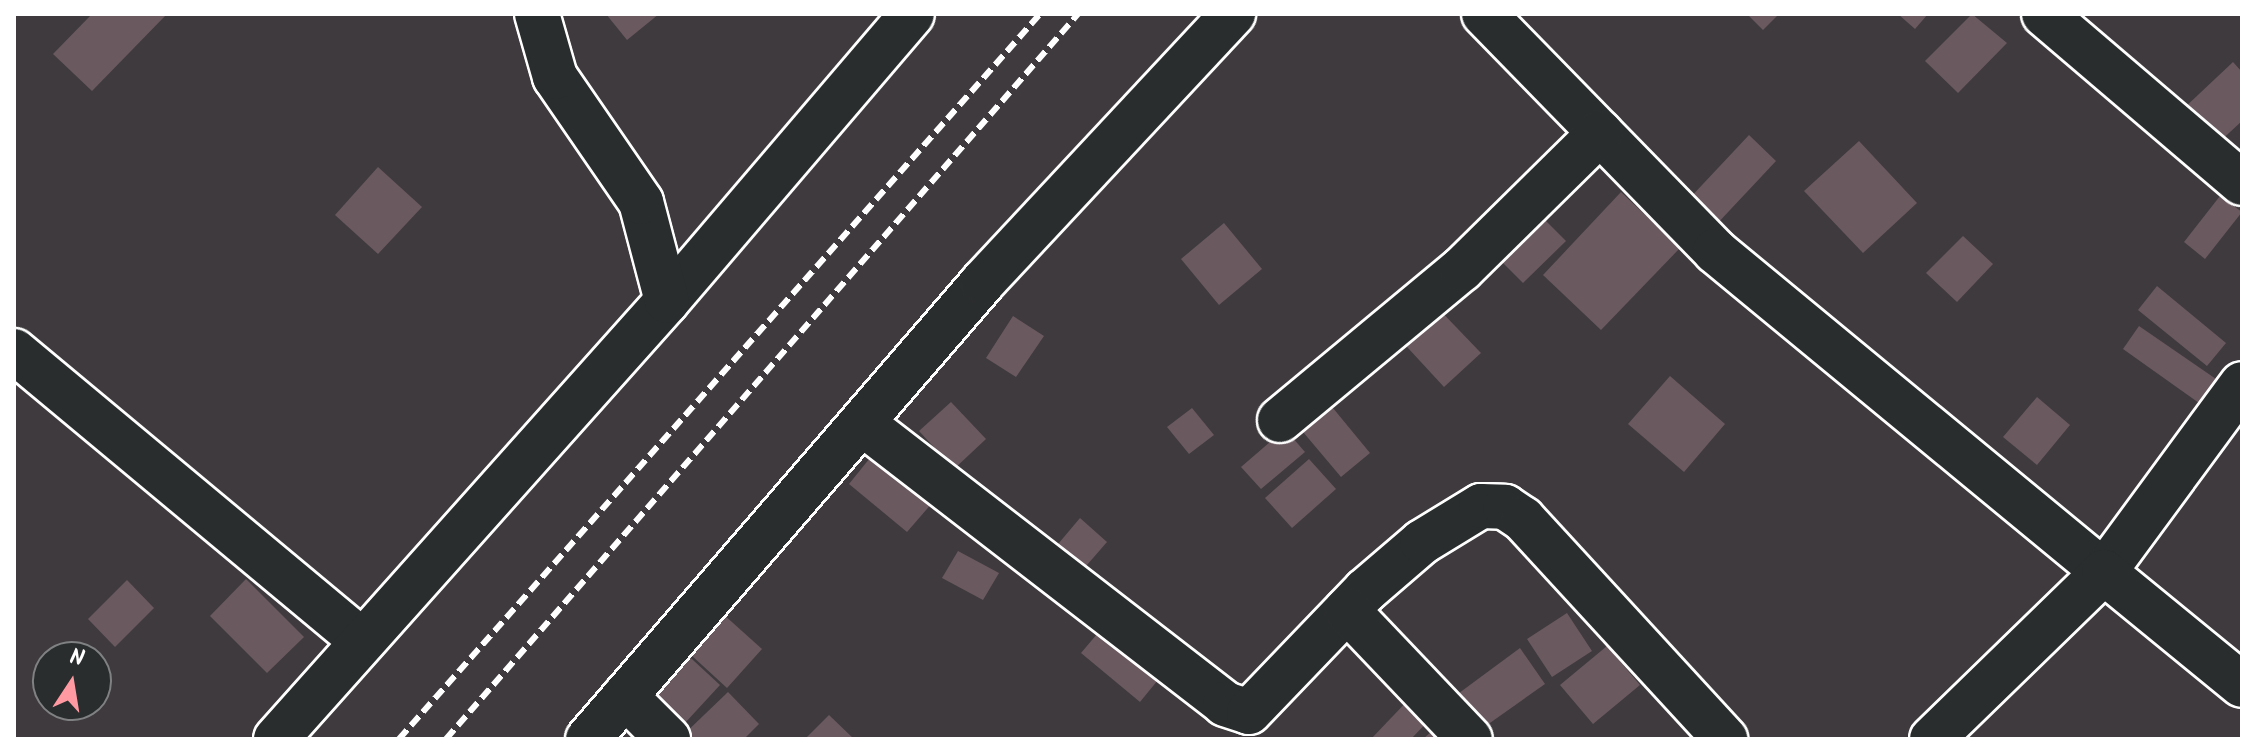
<!DOCTYPE html>
<html>
<head>
<meta charset="utf-8">
<style>
  body { margin:0 }
  #map { position:relative; width:2256px; height:753px; overflow:hidden; background:#3e3a3d; font-family:Kalam,sans-serif }
  div>[style] { position:absolute }
  .building>* { inset:0; background:#6b5960 }
  .roads { filter:drop-shadow(2px 0 #fff) drop-shadow(-2px 0 #fff) drop-shadow(0 2px #fff) drop-shadow(0 -2px #fff) }
  .minor>* { height:44px; margin:-22px; padding:0 22px; transform-origin:22px; border-radius:22px; background:#2a2d2e }
  .rail>* { height:6px; margin-top:-3px; transform-origin:0; background:repeating-linear-gradient(90deg,#fff 0 12px,transparent 0 18px) }
  span { translate:-50% -50%; white-space:nowrap; text-align:center; line-height:1.15; -webkit-text-stroke:7px #2a2d2e; paint-order:stroke }
  .frame { position:absolute; inset:0; border:16px solid #fff; pointer-events:none }
  .north { position:absolute; left:32px; top:641px; width:80px; height:80px; box-sizing:border-box; background:#2a2d2e; border:2px solid #7f8182; border-radius:50%; rotate:12deg; font-size:22px; font-weight:700; line-height:32px; text-align:center; color:#fff }
  .north::after { content:''; display:block; margin:auto; width:28px; height:36px; background:#ff9aa2; clip-path:polygon(50% 0,100% 100%,50% 72%,0 100%) }
</style>
</head>
<body>
<div id="map">
  <div class="building">
    <i style="clip-path:polygon(92px 14px,167px 14px,92px 91px,53px 54px)"></i>
    <i style="clip-path:polygon(606px 14px,659px 14px,627px 40px)"></i>
    <i style="clip-path:polygon(1747px 14px,1779px 14px,1763px 30px)"></i>
    <i style="clip-path:polygon(1898px 14px,1928px 14px,1915px 29px)"></i>
    <i style="clip-path:polygon(1972px 14px,2007px 43px,1958px 93px,1925px 61px)"></i>
    <i style="clip-path:polygon(2233px 62px,2242px 72px,2242px 121px,2216px 145px,2182px 110px)"></i>
    <i style="clip-path:polygon(1749px 135px,1776px 161px,1715px 226px,1688px 200px)"></i>
    <i style="clip-path:polygon(1859px 141px,1917px 203px,1863px 253px,1804px 191px)"></i>
    <i style="clip-path:polygon(378px 167px,422px 207px,378px 254px,335px 215px)"></i>
    <i style="clip-path:polygon(1621px 192px,1680px 248px,1601px 330px,1543px 275px)"></i>
    <i style="clip-path:polygon(2220px 196px,2242px 212px,2205px 259px,2184px 242px)"></i>
    <i style="clip-path:polygon(1532px 207px,1566px 241px,1523px 283px,1490px 250px)"></i>
    <i style="clip-path:polygon(1224px 223px,1262px 269px,1219px 305px,1181px 259px)"></i>
    <i style="clip-path:polygon(1963px 236px,1993px 264px,1957px 302px,1926px 273px)"></i>
    <i style="clip-path:polygon(2157px 286px,2226px 343px,2207px 366px,2138px 310px)"></i>
    <i style="clip-path:polygon(1432px 302px,1481px 353px,1444px 387px,1396px 335px)"></i>
    <i style="clip-path:polygon(1013px 316px,1044px 336px,1016px 377px,986px 358px)"></i>
    <i style="clip-path:polygon(2139px 326px,2216px 379px,2199px 403px,2123px 349px)"></i>
    <i style="clip-path:polygon(1670px 376px,1725px 424px,1684px 472px,1628px 424px)"></i>
    <i style="clip-path:polygon(2037px 397px,2070px 425px,2037px 465px,2003px 437px)"></i>
    <i style="clip-path:polygon(951px 402px,986px 439px,954px 469px,919px 431px)"></i>
    <i style="clip-path:polygon(1328px 402px,1370px 453px,1341px 477px,1298px 426px)"></i>
    <i style="clip-path:polygon(1192px 408px,1214px 435px,1189px 454px,1167px 427px)"></i>
    <i style="clip-path:polygon(1285px 429px,1305px 452px,1261px 489px,1241px 467px)"></i>
    <i style="clip-path:polygon(874px 453px,933px 502px,907px 532px,849px 484px)"></i>
    <i style="clip-path:polygon(1309px 459px,1336px 489px,1292px 528px,1265px 498px)"></i>
    <i style="clip-path:polygon(1080px 518px,1107px 542px,1080px 573px,1053px 550px)"></i>
    <i style="clip-path:polygon(958px 551px,999px 573px,983px 600px,942px 578px)"></i>
    <i style="clip-path:polygon(246px 579px,304px 637px,267px 673px,210px 616px)"></i>
    <i style="clip-path:polygon(127px 580px,154px 608px,115px 647px,88px 619px)"></i>
    <i style="clip-path:polygon(713px 605px,762px 649px,727px 688px,678px 643px)"></i>
    <i style="clip-path:polygon(1567px 613px,1592px 651px,1552px 677px,1527px 639px)"></i>
    <i style="clip-path:polygon(1103px 627px,1162px 675px,1140px 702px,1081px 653px)"></i>
    <i style="clip-path:polygon(1607px 646px,1640px 685px,1593px 724px,1560px 685px)"></i>
    <i style="clip-path:polygon(680px 648px,720px 685px,673px 736px,632px 701px)"></i>
    <i style="clip-path:polygon(1520px 648px,1545px 684px,1480px 730px,1455px 696px)"></i>
    <i style="clip-path:polygon(728px 692px,759px 724px,744px 739px,679px 739px)"></i>
    <i style="clip-path:polygon(1413px 695px,1434px 715px,1411px 739px,1371px 739px)"></i>
    <i style="clip-path:polygon(829px 715px,854px 739px,805px 739px)"></i>
    <i style="clip-path:polygon(1440px 724px,1454px 739px,1423px 739px)"></i>
  </div>
  <div class="roads">
    <div class="minor">
      <i style="left:1484px;top:14px;width:331px;rotate:45.7deg"></i>
      <i style="left:1715px;top:251px;width:504px;rotate:39.53deg"></i>
      <i style="left:2104px;top:572px;width:233px;rotate:-53.7deg"></i>
      <i style="left:2044px;top:14px;width:260px;rotate:40.5deg"></i>
      <i style="left:667px;top:301px;width:377px;rotate:-49.5deg"></i>
      <i style="left:14px;top:351px;width:452px;rotate:39.8deg"></i>
      <i style="left:1280px;top:420px;width:236px;rotate:-39.7deg"></i>
      <i style="left:1462px;top:269px;width:194px;rotate:-44.6deg"></i>
      <i style="left:862px;top:423px;width:459px;rotate:37.7deg"></i>
      <i style="left:1225px;top:704px;width:25px;rotate:18deg"></i>
      <i style="left:1249px;top:712px;width:168px;rotate:-46.2deg"></i>
      <i style="left:1365px;top:591px;width:75px;rotate:-40.7deg"></i>
      <i style="left:1422px;top:542px;width:69px;rotate:-31.4deg"></i>
      <i style="left:1481px;top:506px;width:24px;rotate:2deg"></i>
      <i style="left:1505px;top:507px;width:22px;rotate:34deg"></i>
      <i style="left:1523px;top:519px;width:299px;rotate:47.4deg"></i>
      <i style="left:1347px;top:610px;width:178px;rotate:46.4deg"></i>
      <i style="left:625px;top:696px;width:61px;rotate:45deg"></i>
      <i style="left:276px;top:739px;width:587px;rotate:-48.24deg"></i>
      <i style="left:667px;top:301px;width:102px;rotate:-104.7deg"></i>
      <i style="left:641px;top:202px;width:152px;rotate:-124.5deg"></i>
      <i style="left:555px;top:77px;width:66px;rotate:-105.9deg"></i>
      <i style="left:588px;top:739px;width:604px;rotate:-49.16deg"></i>
      <i style="left:983px;top:282px;width:367px;rotate:-47deg"></i>
      <i style="left:1932px;top:739px;width:240px;rotate:-44.2deg"></i>
      <i style="left:2104px;top:572px;width:178px;rotate:39.3deg"></i>
    </div>
  </div>
  <div class="rail">
    <i style="left:399px;top:739px;width:968px;rotate:-48.52deg"></i>
    <i style="left:446px;top:739px;width:962px;rotate:-48.92deg"></i>
  </div>
  <div class="frame"></div>
  <div class="north">N</div>
</div>
</body>
</html>
